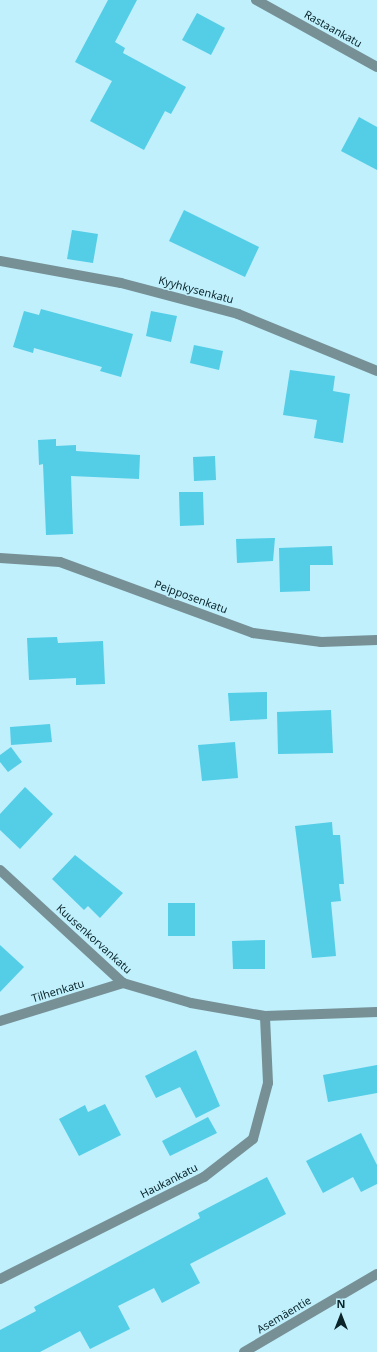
<!DOCTYPE html>
<html>
<head>
<meta charset="utf-8">
<style>
  body { margin:0 }
  #map { position:relative; width:377px; height:1352px; overflow:hidden; background:#bff0fc; font-family:"Noto Sans",sans-serif }
  div>[style] { position:absolute }
  .building>* { inset:0; background:#54cde7 }
  .street>* { height:10px; margin:-5px; padding:0 5px; transform-origin:5px; border-radius:5px; background:#769096 }
  span { translate:-50% -50%; white-space:nowrap; text-align:center; line-height:1.15; -webkit-text-stroke:3px #bff0fc; paint-order:stroke }
  .street-label { font-size:11px; color:#0a242a }
  .north { position:absolute; left:321px; top:1296px; width:40px; height:40px; -webkit-text-stroke:3px #bff0fc; paint-order:stroke; rotate:0deg; font-size:11px; font-weight:700; line-height:16px; text-align:center; color:#0a242a }
  .north::after { content:''; display:block; margin:auto; width:14px; height:18px; background:#0a242a; clip-path:polygon(50% 0,100% 100%,50% 72%,0 100%) }
</style>
</head>
<body>
<div id="map">
  <div class="building">
    <i style="clip-path:polygon(108px 0,137px 0,115px 42px,125px 48px,123px 53px,186px 87px,171px 114px,165px 111px,144px 150px,90px 121px,112px 81px,75px 62px)"></i>
    <i style="clip-path:polygon(197px 13px,225px 28px,211px 55px,182px 40px)"></i>
    <i style="clip-path:polygon(359px 117px,377px 127px,377px 170px,341px 151px)"></i>
    <i style="clip-path:polygon(184px 210px,259px 247px,245px 277px,169px 241px)"></i>
    <i style="clip-path:polygon(72px 230px,98px 234px,93px 263px,67px 259px)"></i>
    <i style="clip-path:polygon(41px 309px,133px 334px,121px 377px,100px 371px,102px 367px,34px 348px,33px 353px,13px 347px,24px 311px,39px 315px)"></i>
    <i style="clip-path:polygon(151px 311px,177px 316px,171px 342px,146px 336px)"></i>
    <i style="clip-path:polygon(194px 345px,223px 351px,219px 370px,190px 363px)"></i>
    <i style="clip-path:polygon(290px 370px,335px 376px,333px 391px,350px 394px,343px 443px,314px 438px,317px 420px,283px 415px)"></i>
    <i style="clip-path:polygon(56px 439px,56px 446px,76px 445px,76px 451px,140px 455px,139px 479px,71px 476px,73px 534px,46px 535px,43px 464px,39px 465px,38px 440px)"></i>
    <i style="clip-path:polygon(215px 456px,216px 480px,194px 481px,193px 457px)"></i>
    <i style="clip-path:polygon(179px 492px,203px 492px,204px 525px,180px 526px)"></i>
    <i style="clip-path:polygon(275px 538px,273px 561px,237px 563px,236px 539px)"></i>
    <i style="clip-path:polygon(332px 546px,333px 565px,310px 565px,310px 591px,280px 592px,279px 548px)"></i>
    <i style="clip-path:polygon(57px 637px,58px 643px,103px 641px,105px 684px,76px 685px,76px 678px,29px 680px,27px 638px)"></i>
    <i style="clip-path:polygon(267px 692px,267px 719px,230px 721px,228px 693px)"></i>
    <i style="clip-path:polygon(331px 710px,333px 753px,278px 754px,277px 712px)"></i>
    <i style="clip-path:polygon(50px 724px,52px 742px,11px 745px,10px 727px)"></i>
    <i style="clip-path:polygon(235px 742px,238px 778px,202px 781px,198px 745px)"></i>
    <i style="clip-path:polygon(11px 747px,22px 762px,8px 772px,0 762px,0 755px)"></i>
    <i style="clip-path:polygon(25px 787px,53px 814px,20px 849px,0 830px,0 814px)"></i>
    <i style="clip-path:polygon(332px 822px,333px 835px,340px 835px,344px 884px,339px 884px,341px 901px,331px 902px,336px 956px,312px 958px,295px 826px)"></i>
    <i style="clip-path:polygon(75px 855px,123px 893px,100px 918px,88px 906px,84px 910px,52px 879px)"></i>
    <i style="clip-path:polygon(168px 903px,195px 903px,195px 936px,168px 936px)"></i>
    <i style="clip-path:polygon(265px 940px,265px 969px,233px 969px,232px 941px)"></i>
    <i style="clip-path:polygon(0 945px,24px 967px,0 992px)"></i>
    <i style="clip-path:polygon(196px 1050px,220px 1106px,196px 1118px,180px 1087px,156px 1098px,145px 1076px)"></i>
    <i style="clip-path:polygon(377px 1065px,377px 1093px,328px 1102px,323px 1075px)"></i>
    <i style="clip-path:polygon(105px 1104px,121px 1135px,79px 1156px,59px 1119px,85px 1105px,88px 1112px)"></i>
    <i style="clip-path:polygon(208px 1117px,217px 1133px,170px 1156px,162px 1141px)"></i>
    <i style="clip-path:polygon(361px 1133px,377px 1165px,377px 1184px,361px 1192px,353px 1177px,323px 1193px,306px 1161px)"></i>
    <i style="clip-path:polygon(267px 1177px,286px 1214px,190px 1264px,200px 1283px,162px 1303px,154px 1288px,118px 1306px,130px 1329px,90px 1349px,80px 1331px,40px 1352px,0 1352px,0 1330px,36px 1311px,34px 1307px,200px 1218px,198px 1213px)"></i>
  </div>
  <div class="street">
    <i style="left:256px;top:0;width:138px;rotate:29deg"></i>
    <i style="left:0;top:261px;width:123px;rotate:10.3deg"></i>
    <i style="left:121px;top:283px;width:121px;rotate:14.8deg"></i>
    <i style="left:238px;top:314px;width:150px;rotate:22.3deg"></i>
    <i style="left:0;top:558px;width:60px;rotate:3.8deg"></i>
    <i style="left:60px;top:562px;width:206px;rotate:20.2deg"></i>
    <i style="left:253px;top:633px;width:69px;rotate:7.5deg"></i>
    <i style="left:321px;top:642px;width:56px;rotate:-2deg"></i>
    <i style="left:0;top:870px;width:167px;rotate:42.6deg"></i>
    <i style="left:123px;top:983px;width:71px;rotate:16.4deg"></i>
    <i style="left:191px;top:1003px;width:75px;rotate:10deg"></i>
    <i style="left:265px;top:1016px;width:112px;rotate:-2deg"></i>
    <i style="left:0;top:1021px;width:129px;rotate:-17.2deg"></i>
    <i style="left:0;top:1279px;width:228px;rotate:-26.6deg"></i>
    <i style="left:204px;top:1177px;width:62px;rotate:-37.8deg"></i>
    <i style="left:253px;top:1139px;width:58px;rotate:-75deg"></i>
    <i style="left:268px;top:1083px;width:67px;rotate:-92.6deg"></i>
    <i style="left:244px;top:1352px;width:154px;rotate:-30.4deg"></i>
  </div>
  <div class="street-label">
    <span style="left:333px;top:29px;rotate:29deg">Rastaankatu</span>
    <span style="left:196px;top:290px;rotate:15deg">Kyyhkysenkatu</span>
    <span style="left:191px;top:597px;rotate:20deg">Peipposenkatu</span>
    <span style="left:94px;top:939px;rotate:42deg">Kuusenkorvankatu</span>
    <span style="left:58px;top:991px;rotate:-17deg">Tilhenkatu</span>
    <span style="left:169px;top:1181px;rotate:-27deg">Haukankatu</span>
    <span style="left:284px;top:1315px;rotate:-31deg">Asemäentie</span>
  </div>
  <div class="north">N</div>
</div>
</body>
</html>
